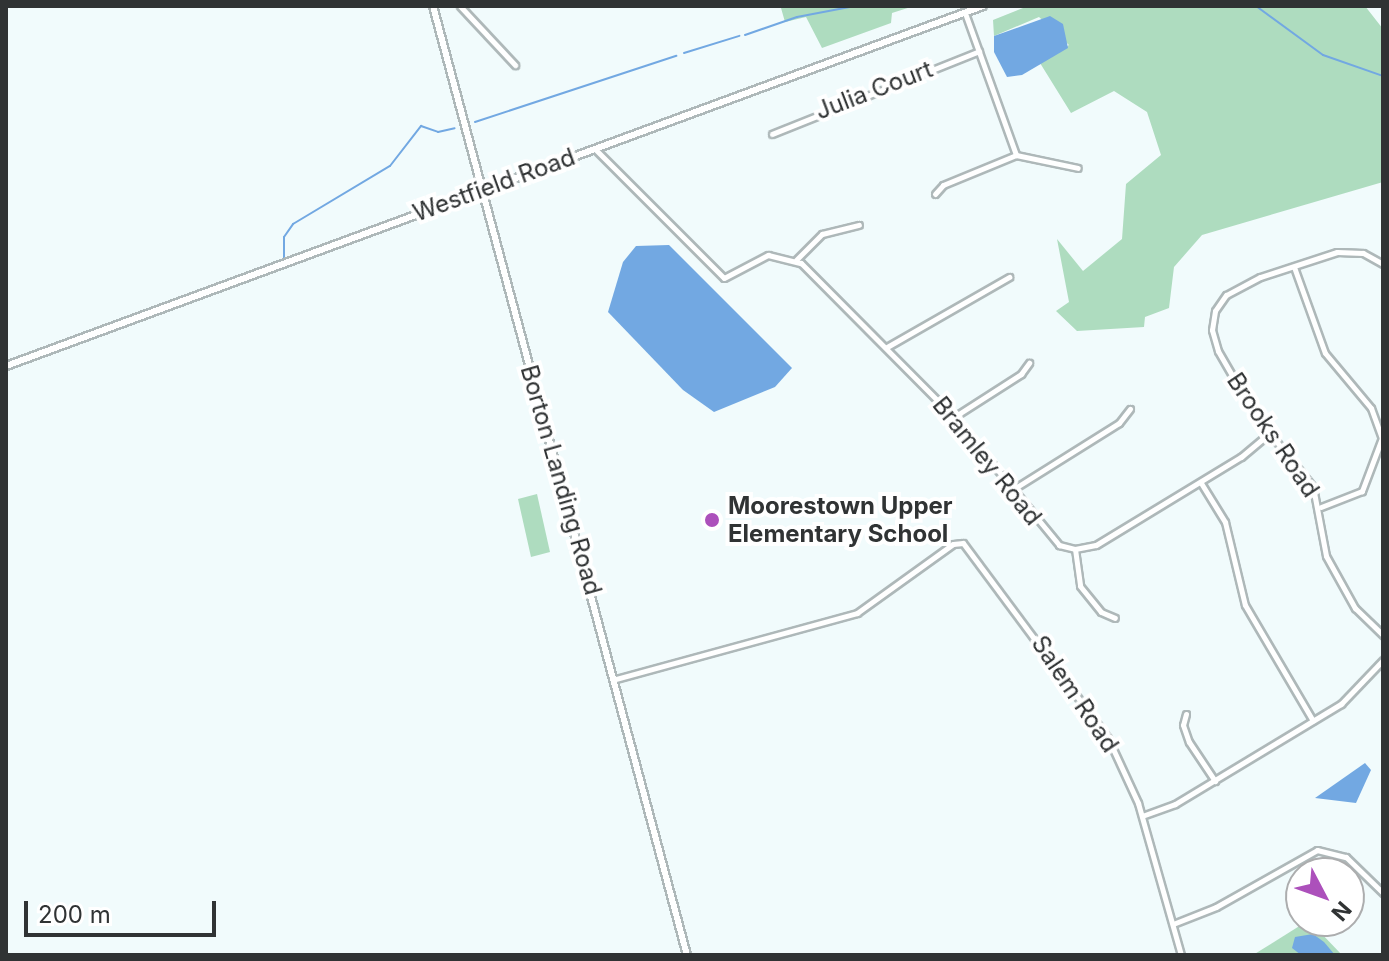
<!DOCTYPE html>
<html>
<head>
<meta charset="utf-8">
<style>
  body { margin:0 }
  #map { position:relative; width:1389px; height:961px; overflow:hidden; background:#f1fbfc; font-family:Inter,sans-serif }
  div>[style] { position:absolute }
  .green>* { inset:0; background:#aedcbf }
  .water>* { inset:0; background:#72a8e2 }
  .stream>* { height:2px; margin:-1px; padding:0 1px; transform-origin:1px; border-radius:1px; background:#72a8e2 }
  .roads { filter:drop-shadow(2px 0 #aeb8b9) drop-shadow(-2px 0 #aeb8b9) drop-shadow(0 2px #aeb8b9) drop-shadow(0 -2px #aeb8b9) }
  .minor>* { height:5px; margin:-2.5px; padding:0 2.5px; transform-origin:2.5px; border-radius:2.5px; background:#fff }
  .tertiary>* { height:6px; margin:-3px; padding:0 3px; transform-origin:3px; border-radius:3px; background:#fff }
  .dots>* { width:22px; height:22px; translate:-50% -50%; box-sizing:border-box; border:4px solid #fff; border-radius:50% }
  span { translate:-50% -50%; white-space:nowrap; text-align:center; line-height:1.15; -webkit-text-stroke:8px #fff; paint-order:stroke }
  .street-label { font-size:24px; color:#303334 }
  .poi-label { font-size:24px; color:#303334; font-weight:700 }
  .left { translate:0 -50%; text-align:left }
  .frame { position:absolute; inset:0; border:8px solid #303334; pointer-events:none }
  .north { position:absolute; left:1285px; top:857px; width:80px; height:80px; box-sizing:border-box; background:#fff; border:2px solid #acadae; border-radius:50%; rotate:131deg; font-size:22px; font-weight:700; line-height:32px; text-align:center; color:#303334 }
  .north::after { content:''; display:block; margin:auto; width:28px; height:36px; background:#ac50bb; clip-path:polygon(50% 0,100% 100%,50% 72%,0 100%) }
  .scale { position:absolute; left:24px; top:901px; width:192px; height:36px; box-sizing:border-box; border:4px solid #303334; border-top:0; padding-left:10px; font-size:24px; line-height:28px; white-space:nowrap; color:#303334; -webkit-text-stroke:6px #fff; paint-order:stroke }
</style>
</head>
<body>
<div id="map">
  <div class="green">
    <i style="clip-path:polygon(914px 6px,892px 13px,891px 23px,822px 48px,806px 17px,785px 22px,781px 8px)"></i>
    <i style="clip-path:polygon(1028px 6px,1365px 6px,1383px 29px,1383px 182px,1202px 235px,1174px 267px,1169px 308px,1145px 317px,1144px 327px,1077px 331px,1056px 311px,1069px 302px,1057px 239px,1083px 271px,1122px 239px,1126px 184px,1161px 155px,1147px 112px,1114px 91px,1071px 113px,1040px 63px,1069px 45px,1039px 17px,994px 36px,993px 20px)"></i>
    <i style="clip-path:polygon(537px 494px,550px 552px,531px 557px,518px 499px)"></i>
    <i style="clip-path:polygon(1301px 925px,1319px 931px,1342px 955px,1253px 955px)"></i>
  </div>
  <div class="water">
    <i style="clip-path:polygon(1050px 16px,1063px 24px,1068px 48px,1022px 75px,1007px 77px,994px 52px,994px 36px)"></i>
    <i style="clip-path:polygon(669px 245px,792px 368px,775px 387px,714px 412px,683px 390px,608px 312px,623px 262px,636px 246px)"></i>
    <i style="clip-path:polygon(1365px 763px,1371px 770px,1356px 803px,1315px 798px)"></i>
    <i style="clip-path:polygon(1313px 934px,1324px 942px,1335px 955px,1301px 955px,1292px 948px,1295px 937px)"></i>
  </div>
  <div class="stream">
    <i style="left:1256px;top:6px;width:83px;rotate:36.2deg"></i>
    <i style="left:1323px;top:55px;width:64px;rotate:19.3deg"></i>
    <i style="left:745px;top:35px;width:55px;rotate:-19.1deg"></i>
    <i style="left:797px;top:17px;width:59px;rotate:-10.7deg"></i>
    <i style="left:684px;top:53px;width:58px;rotate:-17.2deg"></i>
    <i style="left:475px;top:122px;width:212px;rotate:-18.2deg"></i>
    <i style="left:284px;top:259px;width:22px;rotate:-90deg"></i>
    <i style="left:284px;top:237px;width:16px;rotate:-55deg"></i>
    <i style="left:293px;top:224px;width:113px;rotate:-30.9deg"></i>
    <i style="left:390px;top:166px;width:51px;rotate:-52.2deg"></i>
    <i style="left:421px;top:126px;width:18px;rotate:19deg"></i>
    <i style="left:438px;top:132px;width:17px;rotate:-13deg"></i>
  </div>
  <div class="roads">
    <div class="minor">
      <i style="left:460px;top:6px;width:81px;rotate:47deg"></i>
      <i style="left:965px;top:13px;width:151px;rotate:70.2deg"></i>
      <i style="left:1016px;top:155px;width:63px;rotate:11.8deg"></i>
      <i style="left:772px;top:134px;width:223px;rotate:-21.8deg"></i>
      <i style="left:595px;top:149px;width:182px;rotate:45deg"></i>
      <i style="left:724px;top:278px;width:50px;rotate:-27.6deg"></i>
      <i style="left:768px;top:255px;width:34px;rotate:14deg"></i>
      <i style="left:801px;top:263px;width:217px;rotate:45.2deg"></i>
      <i style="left:954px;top:417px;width:166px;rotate:50.6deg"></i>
      <i style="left:1059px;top:545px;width:16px;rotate:14deg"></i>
      <i style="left:1075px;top:549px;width:21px;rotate:-11deg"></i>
      <i style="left:1096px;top:545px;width:170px;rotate:-31.3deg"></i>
      <i style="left:1241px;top:457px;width:35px;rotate:-40deg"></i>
      <i style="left:935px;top:194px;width:12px;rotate:-48deg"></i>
      <i style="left:943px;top:185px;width:79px;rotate:-22.3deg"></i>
      <i style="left:796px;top:260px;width:37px;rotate:-45deg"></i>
      <i style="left:822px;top:234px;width:38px;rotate:-14deg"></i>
      <i style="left:1383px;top:264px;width:23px;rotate:-151deg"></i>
      <i style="left:1363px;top:253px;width:26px;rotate:-178deg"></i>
      <i style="left:1337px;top:252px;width:81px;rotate:162deg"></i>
      <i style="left:1260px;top:277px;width:38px;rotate:152deg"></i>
      <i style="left:1226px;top:295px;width:19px;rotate:125deg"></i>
      <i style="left:1215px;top:311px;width:19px;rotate:99deg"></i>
      <i style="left:1212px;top:330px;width:22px;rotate:74deg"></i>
      <i style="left:1218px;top:351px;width:74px;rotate:60deg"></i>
      <i style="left:1255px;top:415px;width:92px;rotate:51.1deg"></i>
      <i style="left:1313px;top:487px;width:70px;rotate:79.3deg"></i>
      <i style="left:1326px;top:556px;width:60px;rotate:60.9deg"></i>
      <i style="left:1355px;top:608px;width:39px;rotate:44deg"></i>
      <i style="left:1294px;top:267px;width:91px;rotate:70.2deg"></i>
      <i style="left:1325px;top:353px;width:72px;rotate:50.1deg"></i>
      <i style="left:1371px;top:408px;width:32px;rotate:70deg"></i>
      <i style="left:1382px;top:438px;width:57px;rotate:110.7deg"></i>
      <i style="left:1362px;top:491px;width:44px;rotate:158.7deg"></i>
      <i style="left:887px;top:347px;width:141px;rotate:-29.8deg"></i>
      <i style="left:954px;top:417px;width:80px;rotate:-32.7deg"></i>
      <i style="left:1021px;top:374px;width:14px;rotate:-54deg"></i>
      <i style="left:1201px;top:483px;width:46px;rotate:58.4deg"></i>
      <i style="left:1225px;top:522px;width:85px;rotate:76.5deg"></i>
      <i style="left:1245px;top:605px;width:134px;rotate:59.6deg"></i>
      <i style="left:1012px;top:490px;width:126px;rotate:-32.1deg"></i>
      <i style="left:1119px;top:423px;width:18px;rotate:-52deg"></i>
      <i style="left:1075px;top:549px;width:37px;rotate:82deg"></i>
      <i style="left:1080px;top:586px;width:33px;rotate:51deg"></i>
      <i style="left:1101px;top:612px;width:15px;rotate:23deg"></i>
      <i style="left:616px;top:679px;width:250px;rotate:-15.3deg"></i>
      <i style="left:857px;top:613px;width:118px;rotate:-35.7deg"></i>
      <i style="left:953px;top:544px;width:10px;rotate:-6deg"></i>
      <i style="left:963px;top:543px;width:243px;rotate:53.4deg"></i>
      <i style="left:1108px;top:738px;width:72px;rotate:65.2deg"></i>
      <i style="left:1138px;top:803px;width:158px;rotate:74.2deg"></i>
      <i style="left:1186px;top:714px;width:11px;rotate:105deg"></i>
      <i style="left:1183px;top:725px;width:18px;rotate:71deg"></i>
      <i style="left:1189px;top:742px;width:47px;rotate:56.3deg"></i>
      <i style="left:1142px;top:816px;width:35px;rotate:-20deg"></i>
      <i style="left:1175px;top:804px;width:194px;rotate:-31.1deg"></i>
      <i style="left:1341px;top:704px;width:61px;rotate:-46.3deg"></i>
      <i style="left:1173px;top:924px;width:46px;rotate:-21.6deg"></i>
      <i style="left:1216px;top:907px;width:116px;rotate:-29.4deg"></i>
      <i style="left:1317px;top:850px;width:30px;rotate:14deg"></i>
      <i style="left:1346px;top:857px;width:52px;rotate:44.2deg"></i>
    </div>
    <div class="tertiary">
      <i style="left:433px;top:6px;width:982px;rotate:75.02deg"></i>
      <i style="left:6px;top:366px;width:1041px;rotate:-20.23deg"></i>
    </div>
  </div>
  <div class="dots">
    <i style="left:712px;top:520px;background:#ac50bb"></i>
  </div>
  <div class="street-label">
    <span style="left:874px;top:90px;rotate:-21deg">Julia Court</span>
    <span style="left:494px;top:185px;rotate:-20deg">Westfield Road</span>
    <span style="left:1273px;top:435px;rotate:56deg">Brooks Road</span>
    <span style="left:987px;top:461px;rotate:51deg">Bramley Road</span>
    <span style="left:561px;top:480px;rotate:74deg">Borton Landing Road</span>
    <span style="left:1075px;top:694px;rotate:56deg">Salem Road</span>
  </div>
  <div class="poi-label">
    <span class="left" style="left:728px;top:520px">Moorestown Upper<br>Elementary School</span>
  </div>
  <div class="frame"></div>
  <div class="north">N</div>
  <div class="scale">200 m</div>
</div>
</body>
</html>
